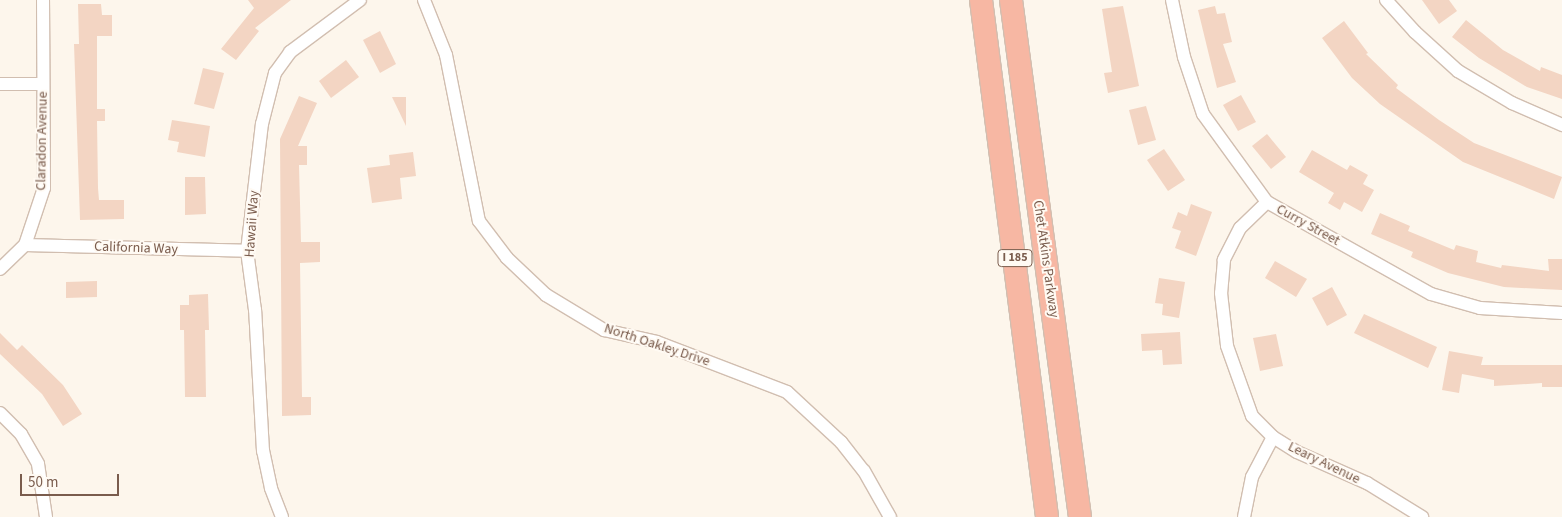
<!DOCTYPE html>
<html>
<head>
<meta charset="utf-8">
<style>
  body { margin:0 }
  #map { position:relative; width:1562px; height:517px; overflow:hidden; background:#fdf6ec; font-family:"Source Sans 3",sans-serif }
  div>[style] { position:absolute }
  .building>* { inset:0; background:#f3d5c3 }
  .roads { filter:drop-shadow(1px 0 #d1beb0) drop-shadow(-1px 0 #d1beb0) drop-shadow(0 1px #d1beb0) drop-shadow(0 -1px #d1beb0) }
  .street>* { height:12px; margin:-6px; padding:0 6px; transform-origin:6px; border-radius:6px; background:#fff }
  .highway>* { height:22px; margin:-11px; padding:0 11px; transform-origin:11px; border-radius:11px; background:#f7b7a3 }
  span { translate:-50% -50%; white-space:nowrap; text-align:center; line-height:1.15; -webkit-text-stroke:4px #fffaf3; paint-order:stroke }
  .shield-label span { padding:1px 4px; background:#fffaf3; border:1px solid; border-radius:4px; -webkit-text-stroke-width:0 }
  .shield-label { font-size:12px; color:#7a5c4d; font-weight:700 }
  .street-label { font-size:14px; color:#7a5c4d }
  .scale { position:absolute; left:20px; top:474px; width:99px; height:22px; box-sizing:border-box; border:2px solid #7a5c4d; border-top:0; padding-left:6px; font-size:15px; line-height:18px; white-space:nowrap; color:#7a5c4d; -webkit-text-stroke:4px #fffaf3; paint-order:stroke }
</style>
</head>
<body>
<div id="map">
  <div class="building">
    <i style="clip-path:polygon(248px 0,291px 0,255px 28px,259px 31px,236px 60px,221px 49px,254px 8px)"></i>
    <i style="clip-path:polygon(1422px 0,1449px 0,1457px 11px,1439px 24px)"></i>
    <i style="clip-path:polygon(78px 4px,101px 4px,102px 15px,112px 15px,112px 36px,97px 36px,97px 109px,105px 109px,105px 121px,97px 121px,98px 188px,99px 200px,124px 200px,124px 219px,80px 220px,74px 44px,79px 44px)"></i>
    <i style="clip-path:polygon(1123px 6px,1139px 86px,1108px 93px,1104px 73px,1112px 72px,1102px 9px)"></i>
    <i style="clip-path:polygon(1215px 6px,1217px 14px,1225px 13px,1232px 42px,1223px 44px,1236px 82px,1217px 88px,1198px 10px)"></i>
    <i style="clip-path:polygon(1466px 20px,1503px 50px,1540px 71px,1541px 67px,1562px 75px,1562px 99px,1527px 87px,1479px 58px,1452px 37px)"></i>
    <i style="clip-path:polygon(1344px 21px,1368px 53px,1366px 54px,1398px 85px,1396px 88px,1439px 120px,1474px 143px,1562px 177px,1554px 199px,1463px 162px,1380px 104px,1352px 78px,1322px 38px)"></i>
    <i style="clip-path:polygon(380px 31px,396px 64px,380px 73px,363px 40px)"></i>
    <i style="clip-path:polygon(346px 60px,359px 77px,331px 98px,319px 81px)"></i>
    <i style="clip-path:polygon(203px 68px,224px 73px,214px 109px,194px 104px)"></i>
    <i style="clip-path:polygon(1241px 95px,1256px 122px,1238px 131px,1223px 105px)"></i>
    <i style="clip-path:polygon(299px 96px,317px 103px,298px 146px,307px 146px,307px 165px,299px 165px,301px 242px,320px 242px,320px 262px,300px 263px,302px 397px,311px 397px,311px 415px,282px 416px,280px 139px)"></i>
    <i style="clip-path:polygon(392px 97px,406px 97px,406px 126px)"></i>
    <i style="clip-path:polygon(1146px 106px,1156px 140px,1138px 145px,1129px 110px)"></i>
    <i style="clip-path:polygon(172px 120px,210px 126px,205px 157px,177px 152px,179px 142px,168px 140px)"></i>
    <i style="clip-path:polygon(1267px 134px,1286px 157px,1271px 169px,1252px 146px)"></i>
    <i style="clip-path:polygon(1164px 149px,1185px 180px,1168px 191px,1147px 160px)"></i>
    <i style="clip-path:polygon(1312px 150px,1347px 170px,1350px 165px,1368px 175px,1363px 184px,1374px 190px,1362px 212px,1344px 202px,1340px 210px,1328px 203px,1334px 193px,1299px 172px)"></i>
    <i style="clip-path:polygon(413px 152px,416px 176px,400px 178px,402px 199px,372px 203px,367px 168px,390px 165px,389px 155px)"></i>
    <i style="clip-path:polygon(185px 177px,205px 177px,206px 214px,185px 215px)"></i>
    <i style="clip-path:polygon(1191px 204px,1212px 212px,1196px 256px,1175px 248px,1181px 231px,1172px 228px,1178px 212px,1187px 216px)"></i>
    <i style="clip-path:polygon(1380px 213px,1410px 226px,1408px 231px,1454px 250px,1456px 245px,1478px 251px,1476px 262px,1501px 268px,1502px 265px,1549px 271px,1548px 259px,1562px 259px,1562px 290px,1504px 287px,1448px 273px,1411px 257px,1413px 252px,1371px 234px)"></i>
    <i style="clip-path:polygon(1275px 261px,1307px 279px,1296px 297px,1265px 278px)"></i>
    <i style="clip-path:polygon(1159px 278px,1185px 282px,1179px 318px,1162px 315px,1163px 304px,1155px 303px)"></i>
    <i style="clip-path:polygon(97px 281px,97px 297px,66px 298px,66px 282px)"></i>
    <i style="clip-path:polygon(1332px 287px,1347px 315px,1327px 326px,1312px 298px)"></i>
    <i style="clip-path:polygon(208px 294px,209px 330px,205px 330px,206px 397px,185px 397px,184px 330px,180px 330px,180px 305px,189px 305px,189px 295px)"></i>
    <i style="clip-path:polygon(1364px 314px,1437px 347px,1428px 368px,1354px 333px)"></i>
    <i style="clip-path:polygon(1180px 332px,1182px 364px,1163px 365px,1162px 350px,1142px 351px,1141px 334px)"></i>
    <i style="clip-path:polygon(0 333px,17px 350px,22px 345px,63px 385px,82px 414px,63px 426px,42px 394px,0 354px)"></i>
    <i style="clip-path:polygon(1276px 334px,1283px 366px,1260px 371px,1253px 338px)"></i>
    <i style="clip-path:polygon(1449px 351px,1483px 357px,1481px 365px,1562px 365px,1562px 387px,1542px 387px,1542px 383px,1494px 386px,1494px 380px,1462px 374px,1459px 393px,1442px 390px)"></i>
  </div>
  <div class="roads">
    <div class="street">
      <i style="left:424px;top:0;width:59px;rotate:68.2deg"></i>
      <i style="left:446px;top:55px;width:169px;rotate:78.8deg"></i>
      <i style="left:479px;top:221px;width:46px;rotate:52.9deg"></i>
      <i style="left:507px;top:258px;width:54px;rotate:43.5deg"></i>
      <i style="left:546px;top:295px;width:68px;rotate:31.1deg"></i>
      <i style="left:604px;top:330px;width:54px;rotate:12.8deg"></i>
      <i style="left:657px;top:342px;width:139px;rotate:21deg"></i>
      <i style="left:787px;top:392px;width:74px;rotate:42.8deg"></i>
      <i style="left:841px;top:442px;width:37px;rotate:52deg"></i>
      <i style="left:864px;top:471px;width:53px;rotate:60.5deg"></i>
      <i style="left:1172px;top:0;width:58px;rotate:78.1deg"></i>
      <i style="left:1184px;top:57px;width:60px;rotate:71.6deg"></i>
      <i style="left:1203px;top:114px;width:109px;rotate:54deg"></i>
      <i style="left:1267px;top:202px;width:188px;rotate:29.3deg"></i>
      <i style="left:1431px;top:294px;width:51px;rotate:15.9deg"></i>
      <i style="left:1480px;top:308px;width:82px;rotate:3.5deg"></i>
      <i style="left:1386px;top:0;width:43px;rotate:47.8deg"></i>
      <i style="left:1415px;top:32px;width:58px;rotate:42.2deg"></i>
      <i style="left:1458px;top:71px;width:63px;rotate:30.7deg"></i>
      <i style="left:1512px;top:103px;width:55px;rotate:23.7deg"></i>
      <i style="left:0;top:84px;width:43px"></i>
      <i style="left:1267px;top:202px;width:37px;rotate:136deg"></i>
      <i style="left:1240px;top:228px;width:36px;rotate:117deg"></i>
      <i style="left:1224px;top:260px;width:33px;rotate:95deg"></i>
      <i style="left:1221px;top:293px;width:53px;rotate:83.5deg"></i>
      <i style="left:1227px;top:346px;width:74px;rotate:70.3deg"></i>
      <i style="left:1252px;top:416px;width:30px;rotate:45deg"></i>
      <i style="left:1273px;top:437px;width:28px;rotate:32deg"></i>
      <i style="left:1297px;top:452px;width:77px;rotate:23.9deg"></i>
      <i style="left:1367px;top:483px;width:65px;rotate:31.7deg"></i>
      <i style="left:25px;top:245px;width:222px;rotate:1.5deg"></i>
      <i style="left:0;top:269px;width:35px;rotate:-44deg"></i>
      <i style="left:25px;top:245px;width:60px;rotate:-71.6deg"></i>
      <i style="left:44px;top:188px;width:188px;rotate:-90.3deg"></i>
      <i style="left:0;top:413px;width:30px;rotate:45deg"></i>
      <i style="left:21px;top:434px;width:34px;rotate:60deg"></i>
      <i style="left:38px;top:464px;width:54px;rotate:81.4deg"></i>
      <i style="left:282px;top:517px;width:31px;rotate:-111deg"></i>
      <i style="left:271px;top:488px;width:38px;rotate:-102deg"></i>
      <i style="left:263px;top:451px;width:141px;rotate:-93.2deg"></i>
      <i style="left:255px;top:310px;width:60px;rotate:-97.7deg"></i>
      <i style="left:247px;top:251px;width:128px;rotate:-83.3deg"></i>
      <i style="left:262px;top:124px;width:53px;rotate:-75.7deg"></i>
      <i style="left:275px;top:73px;width:26px;rotate:-54deg"></i>
      <i style="left:290px;top:52px;width:87px;rotate:-36.6deg"></i>
      <i style="left:1244px;top:517px;width:41px;rotate:-78.7deg"></i>
      <i style="left:1252px;top:477px;width:45px;rotate:-62.3deg"></i>
    </div>
    <div class="highway">
      <i style="left:981px;top:0;width:521px;rotate:82.72deg"></i>
      <i style="left:1011px;top:0;width:522px;rotate:82.4deg"></i>
    </div>
  </div>
  <div class="shield-label">
    <span style="left:1015px;top:258px">I 185</span>
  </div>
  <div class="street-label">
    <span style="left:42px;top:141px;rotate:-89deg">Claradon Avenue</span>
    <span style="left:252px;top:224px;rotate:-86deg">Hawaii Way</span>
    <span style="left:1308px;top:225px;rotate:29deg">Curry Street</span>
    <span style="left:136px;top:248px;rotate:2deg">California Way</span>
    <span style="left:1046px;top:259px;rotate:82deg">Chet Atkins Parkway</span>
    <span style="left:657px;top:345px;rotate:18deg">North Oakley Drive</span>
    <span style="left:1324px;top:463px;rotate:26deg">Leary Avenue</span>
  </div>
  <div class="scale">50 m</div>
</div>
</body>
</html>
